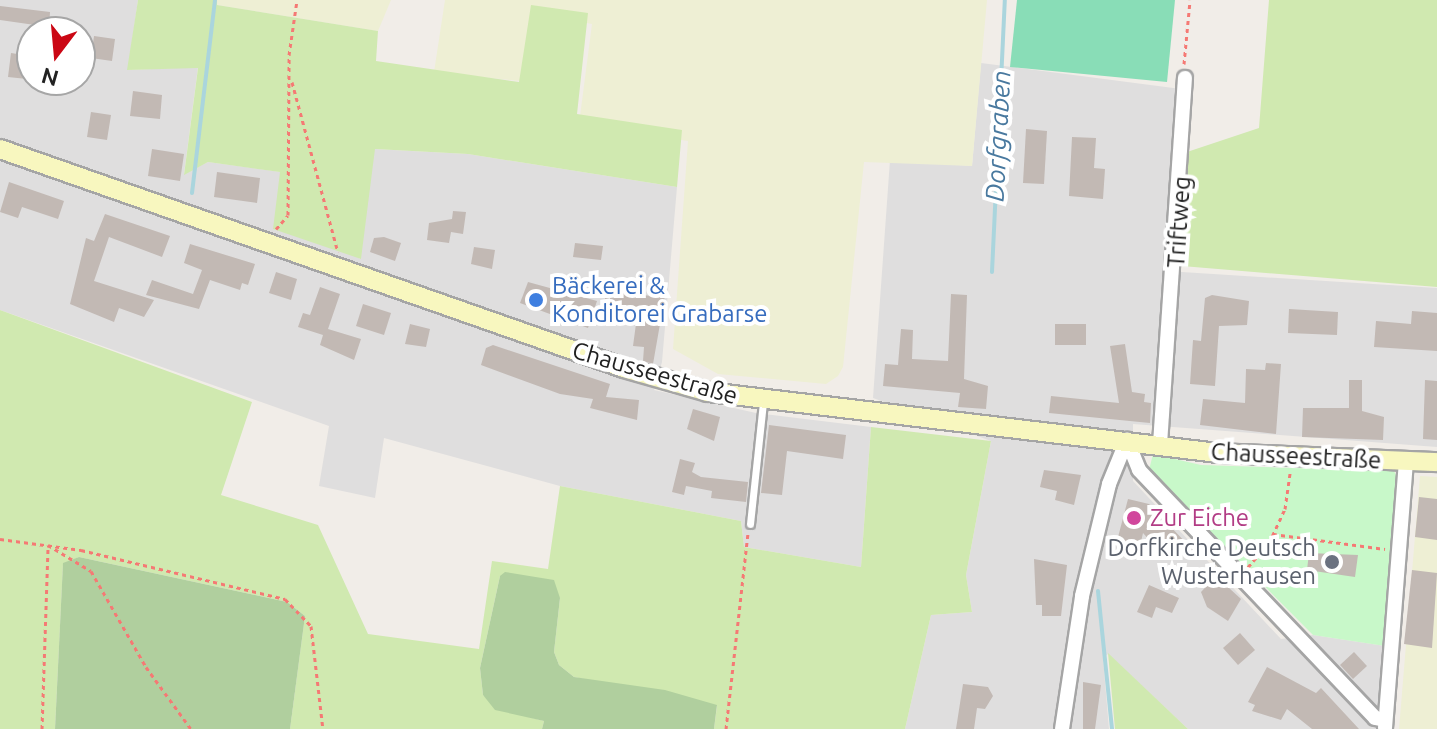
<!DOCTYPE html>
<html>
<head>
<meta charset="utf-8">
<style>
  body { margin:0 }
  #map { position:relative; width:1437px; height:729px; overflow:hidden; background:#f1ede8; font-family:Ubuntu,sans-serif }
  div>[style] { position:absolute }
  .residential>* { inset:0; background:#dfdede }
  .farmland>* { inset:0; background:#eeefd4 }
  .grass>* { inset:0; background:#d0e9b0 }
  .forest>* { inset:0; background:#b0cf9e }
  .park>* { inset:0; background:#c8f8c9 }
  .pitch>* { inset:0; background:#89ddb7 }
  .stream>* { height:4px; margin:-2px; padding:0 2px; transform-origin:2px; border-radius:2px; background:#aad5dd }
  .building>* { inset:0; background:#c2b9b4 }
  .path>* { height:3px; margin-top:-1.5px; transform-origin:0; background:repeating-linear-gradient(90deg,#f57974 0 4px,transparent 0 8px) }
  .roads { filter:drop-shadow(2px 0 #a5a5a5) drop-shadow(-2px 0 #a5a5a5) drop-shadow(0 2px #a5a5a5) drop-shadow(0 -2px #a5a5a5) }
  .lane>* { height:7px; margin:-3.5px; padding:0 3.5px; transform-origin:3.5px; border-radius:3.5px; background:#fff }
  .street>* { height:14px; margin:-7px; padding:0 7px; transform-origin:7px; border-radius:7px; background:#fff }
  .secondary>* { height:18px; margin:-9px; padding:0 9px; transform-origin:9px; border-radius:9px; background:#f8f7bf }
  .dots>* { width:22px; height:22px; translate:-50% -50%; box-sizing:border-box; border:4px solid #fff; border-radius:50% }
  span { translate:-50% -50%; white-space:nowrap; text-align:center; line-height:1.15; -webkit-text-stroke:8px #fff; paint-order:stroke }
  .street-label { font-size:24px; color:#212121 }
  .shop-label { font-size:24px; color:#366cbe }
  .left { translate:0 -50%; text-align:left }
  .hotel-label { font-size:24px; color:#b23c85 }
  .worship-label { font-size:24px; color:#5b616d }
  .right { translate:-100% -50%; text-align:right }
  .water-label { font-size:26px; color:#49799f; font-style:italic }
  .north { position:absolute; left:16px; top:16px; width:80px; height:80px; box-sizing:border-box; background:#fff; border:2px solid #a6a6a6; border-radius:50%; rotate:196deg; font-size:22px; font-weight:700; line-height:32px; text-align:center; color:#212121 }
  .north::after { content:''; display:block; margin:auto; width:28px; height:36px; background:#cb0714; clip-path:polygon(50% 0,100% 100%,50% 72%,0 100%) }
</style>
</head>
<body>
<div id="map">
  <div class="residential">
    <i style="clip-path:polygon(evenodd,0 0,138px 0,128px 70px,198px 67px,184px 174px,208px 162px,281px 172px,360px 259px,374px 149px,468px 154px,677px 187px,662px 362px,654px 390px,756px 413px,871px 427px,861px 567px,744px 547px,741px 521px,560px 486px,384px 438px,375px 498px,319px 486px,329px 426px,0 310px,0 0,32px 32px,80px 32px,80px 80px,32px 80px,32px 32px)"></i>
    <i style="clip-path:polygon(981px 63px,1181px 89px,1166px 271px,1437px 288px,1437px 447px,1133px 424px,1133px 481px,1281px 639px,1313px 635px,1385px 646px,1377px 729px,1188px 729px,1108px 654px,1103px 658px,1109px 729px,905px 729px,931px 615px,972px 612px,966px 575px,991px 441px,873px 398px,890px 160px,972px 166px)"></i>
  </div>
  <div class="farmland">
    <i style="clip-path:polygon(217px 0,391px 0,378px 31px,217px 5px)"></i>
    <i style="clip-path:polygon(445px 0,987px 0,972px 166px,864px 162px,843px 367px,838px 376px,826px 384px,718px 374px,673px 349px,688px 141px,579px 124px,592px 24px,554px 17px,529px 82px,434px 72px)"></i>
    <i style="clip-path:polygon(1420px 476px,1437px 477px,1437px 729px,1399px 729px)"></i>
  </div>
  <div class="grass">
    <i style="clip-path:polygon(138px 0,217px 0,217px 5px,378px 31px,376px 61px,519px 82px,531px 5px,588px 13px,577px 114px,682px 130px,677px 187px,468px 154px,375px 149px,361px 259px,273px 229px,280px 172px,208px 162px,184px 175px,198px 68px,127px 70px)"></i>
    <i style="clip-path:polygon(1269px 0,1437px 0,1437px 287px,1182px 266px,1187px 152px,1259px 128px)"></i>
    <i style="clip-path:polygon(0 310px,252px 402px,221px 495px,318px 525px,368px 634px,479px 649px,492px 561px,548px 569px,560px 486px,741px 521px,744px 547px,861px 567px,871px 427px,991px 441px,966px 575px,972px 612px,931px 615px,905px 729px,714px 729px,717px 706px,574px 677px,559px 665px,554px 652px,560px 598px,500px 576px,480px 668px,483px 695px,502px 710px,544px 721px,542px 729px,290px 729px,305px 616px,287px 602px,79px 557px,63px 564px,55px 729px,0 729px)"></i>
    <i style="clip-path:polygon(1108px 653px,1188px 729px,1115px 729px)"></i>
  </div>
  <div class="forest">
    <i style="clip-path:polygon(79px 557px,287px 602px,305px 616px,290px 729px,55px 729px,63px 563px)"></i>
    <i style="clip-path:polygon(505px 572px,554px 580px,560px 598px,554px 652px,559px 665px,574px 677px,665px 690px,717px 705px,714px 729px,542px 729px,544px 721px,495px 710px,483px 695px,480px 668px,500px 576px)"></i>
  </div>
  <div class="park">
    <i style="clip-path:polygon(1153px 454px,1201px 465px,1394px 471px,1398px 479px,1385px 646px,1313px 635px,1149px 470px)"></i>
  </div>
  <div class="pitch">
    <i style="clip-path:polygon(1017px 0,1175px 0,1167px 82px,1010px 67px)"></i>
  </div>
  <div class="stream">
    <i style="left:192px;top:193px;width:194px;rotate:-83.2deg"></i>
    <i style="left:992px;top:272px;width:272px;rotate:-87.3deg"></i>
    <i style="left:1098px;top:591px;width:139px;rotate:84.2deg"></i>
  </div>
  <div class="building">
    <i style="clip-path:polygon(0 6px,50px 12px,49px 27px,0 20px)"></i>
    <i style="clip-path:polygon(94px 36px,115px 39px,112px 61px,91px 58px)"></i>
    <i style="clip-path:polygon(11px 53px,30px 56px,27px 79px,8px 77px)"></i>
    <i style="clip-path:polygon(133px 91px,162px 95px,160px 119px,130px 116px)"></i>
    <i style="clip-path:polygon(91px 112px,111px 115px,107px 140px,87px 137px)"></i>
    <i style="clip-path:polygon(1026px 129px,1047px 131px,1044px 184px,1023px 183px)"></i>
    <i style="clip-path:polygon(1072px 137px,1096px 138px,1094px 168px,1105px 169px,1103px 199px,1069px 196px)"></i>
    <i style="clip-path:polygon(152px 149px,184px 154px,180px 181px,148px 176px)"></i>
    <i style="clip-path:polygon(217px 172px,260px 178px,257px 203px,214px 197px)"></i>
    <i style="clip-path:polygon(9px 182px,64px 201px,58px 219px,22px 207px,18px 218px,0 212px)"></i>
    <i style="clip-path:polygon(453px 211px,466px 212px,463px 234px,451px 232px,449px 243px,427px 240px,429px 223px,452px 219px)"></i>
    <i style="clip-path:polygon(105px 214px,170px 236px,162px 257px,109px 237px,94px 281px,154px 300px,144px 317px,119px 308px,114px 322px,70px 304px,86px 238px,94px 241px)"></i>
    <i style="clip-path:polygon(384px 237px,401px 243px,395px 261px,370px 252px,374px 238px)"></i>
    <i style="clip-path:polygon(575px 243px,603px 246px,601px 260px,573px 257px)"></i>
    <i style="clip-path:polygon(190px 244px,255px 264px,248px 285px,242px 283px,240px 290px,210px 280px,199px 309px,146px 295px,152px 280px,193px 294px,202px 270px,184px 263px)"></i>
    <i style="clip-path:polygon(474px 247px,495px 250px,492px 269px,471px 264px)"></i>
    <i style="clip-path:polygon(276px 272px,297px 279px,291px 300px,269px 293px)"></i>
    <i style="clip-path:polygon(528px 282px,597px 301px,588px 328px,520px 303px)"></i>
    <i style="clip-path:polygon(655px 283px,667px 284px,653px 364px,643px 361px,644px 347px,633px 346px,638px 309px,604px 305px,606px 292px,653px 296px)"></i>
    <i style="clip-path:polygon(320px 287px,340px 294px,328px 329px,361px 339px,354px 360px,320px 345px,323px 335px,298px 327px,303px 313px,310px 315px)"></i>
    <i style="clip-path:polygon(951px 294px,967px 295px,964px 379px,988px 386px,986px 409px,958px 407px,960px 393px,883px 386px,885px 364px,898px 365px,901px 329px,913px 330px,912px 359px,948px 361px)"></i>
    <i style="clip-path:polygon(1212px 295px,1249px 301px,1247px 325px,1219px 326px,1215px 386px,1190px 384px,1193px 340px,1201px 341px,1205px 298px)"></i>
    <i style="clip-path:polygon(363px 304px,391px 313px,384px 335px,356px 326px)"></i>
    <i style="clip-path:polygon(1289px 309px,1338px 312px,1337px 335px,1288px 333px)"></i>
    <i style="clip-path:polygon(1412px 311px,1437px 313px,1437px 351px,1374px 347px,1376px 321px,1411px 324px)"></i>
    <i style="clip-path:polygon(410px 324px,430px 329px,426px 347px,405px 344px)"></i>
    <i style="clip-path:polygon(1055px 324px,1086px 324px,1086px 345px,1055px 345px)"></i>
    <i style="clip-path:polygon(1125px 344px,1132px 392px,1145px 394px,1144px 402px,1151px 403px,1150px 423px,1049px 413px,1051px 396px,1119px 403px,1110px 346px)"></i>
    <i style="clip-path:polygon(493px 345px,610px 384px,606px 397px,639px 400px,637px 420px,590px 408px,593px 399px,560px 394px,481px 365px,486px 348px)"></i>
    <i style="clip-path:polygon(1266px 363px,1281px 364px,1276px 434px,1200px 425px,1203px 399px,1245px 403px,1246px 369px,1265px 370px)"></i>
    <i style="clip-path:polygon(1349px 380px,1362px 380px,1362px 411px,1384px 417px,1383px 440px,1302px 437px,1303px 408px,1349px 408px)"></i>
    <i style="clip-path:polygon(1425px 380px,1437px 381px,1437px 440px,1423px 439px)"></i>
    <i style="clip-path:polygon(693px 409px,720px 417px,714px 441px,687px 429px)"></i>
    <i style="clip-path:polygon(769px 425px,846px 435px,843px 459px,787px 451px,782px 495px,761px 493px)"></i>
    <i style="clip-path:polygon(680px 459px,695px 463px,692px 472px,701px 477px,748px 482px,746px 502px,711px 498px,712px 491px,686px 486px,684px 495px,672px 492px)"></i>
    <i style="clip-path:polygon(1044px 470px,1081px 475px,1074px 505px,1055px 500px,1057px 491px,1040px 487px)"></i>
    <i style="clip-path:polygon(1419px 497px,1437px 499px,1437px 540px,1415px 537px)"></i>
    <i style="clip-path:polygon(1128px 499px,1149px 504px,1188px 545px,1186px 552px,1176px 558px,1162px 554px,1143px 533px,1140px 546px,1117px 541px)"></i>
    <i style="clip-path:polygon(1309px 553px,1358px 555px,1355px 577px,1307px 570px)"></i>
    <i style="clip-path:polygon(1034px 559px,1067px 565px,1061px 616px,1042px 616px,1042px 605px,1036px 605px)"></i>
    <i style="clip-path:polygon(1412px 570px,1437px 573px,1432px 648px,1404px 644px)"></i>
    <i style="clip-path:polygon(1216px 576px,1241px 599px,1228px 621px,1207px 607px,1201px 592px)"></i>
    <i style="clip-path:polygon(1149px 585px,1179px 598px,1172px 613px,1156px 607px,1152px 618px,1137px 612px)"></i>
    <i style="clip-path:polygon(1240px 633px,1255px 650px,1238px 665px,1223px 648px)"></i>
    <i style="clip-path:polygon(1354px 652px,1367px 666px,1353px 679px,1340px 665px)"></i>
    <i style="clip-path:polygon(1267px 667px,1316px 693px,1321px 688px,1359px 729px,1312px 729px,1287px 709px,1281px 720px,1252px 711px,1255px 705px,1248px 702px)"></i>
    <i style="clip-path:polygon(1083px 682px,1101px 685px,1095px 729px,1083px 729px)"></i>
    <i style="clip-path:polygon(963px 684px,988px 687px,993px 696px,985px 709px,977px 708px,974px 729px,956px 729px)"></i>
  </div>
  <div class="path">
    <i style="left:1184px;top:64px;width:64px;rotate:-84.6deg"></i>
    <i style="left:292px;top:82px;width:176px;rotate:74.9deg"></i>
    <i style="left:276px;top:229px;width:18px;rotate:-49deg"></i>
    <i style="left:288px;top:215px;width:160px;rotate:-89.6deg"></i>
    <i style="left:289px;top:55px;width:56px;rotate:-81.7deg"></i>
    <i style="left:1273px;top:534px;width:113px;rotate:7.6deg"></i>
    <i style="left:0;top:539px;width:82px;rotate:7.7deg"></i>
    <i style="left:81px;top:550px;width:210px;rotate:13.5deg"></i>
    <i style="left:285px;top:599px;width:37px;rotate:46deg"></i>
    <i style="left:311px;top:626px;width:104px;rotate:83.4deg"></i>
    <i style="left:1248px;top:567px;width:32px;rotate:-49deg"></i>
    <i style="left:1269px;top:543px;width:38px;rotate:-65deg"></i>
    <i style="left:1285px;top:509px;width:36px;rotate:-82deg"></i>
    <i style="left:42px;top:729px;width:184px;rotate:-88.1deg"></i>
    <i style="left:48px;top:545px;width:50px;rotate:31.2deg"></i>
    <i style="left:91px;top:571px;width:111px;rotate:60.2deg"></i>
    <i style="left:146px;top:667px;width:77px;rotate:54deg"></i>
    <i style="left:726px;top:729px;width:196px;rotate:-83.6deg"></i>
  </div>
  <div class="roads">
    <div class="lane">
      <i style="left:750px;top:524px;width:123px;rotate:-83.9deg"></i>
    </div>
    <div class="street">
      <i style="left:1127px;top:440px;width:32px;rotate:68deg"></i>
      <i style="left:1139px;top:470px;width:342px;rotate:46.4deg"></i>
      <i style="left:1375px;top:718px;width:10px;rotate:11deg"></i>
      <i style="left:1160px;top:444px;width:367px;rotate:-86.1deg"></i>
      <i style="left:1385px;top:728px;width:268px;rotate:-85.5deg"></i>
      <i style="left:1062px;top:729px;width:134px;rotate:-81.4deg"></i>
      <i style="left:1082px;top:596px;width:115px;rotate:-76.4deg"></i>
      <i style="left:1109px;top:484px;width:48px;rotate:-67.8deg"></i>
    </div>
    <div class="secondary">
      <i style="left:0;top:149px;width:661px;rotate:19.34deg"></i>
      <i style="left:624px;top:368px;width:87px;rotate:15.9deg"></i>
      <i style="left:708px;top:392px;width:514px;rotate:6.82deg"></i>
      <i style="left:1218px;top:453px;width:219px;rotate:2.4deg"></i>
    </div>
  </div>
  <div class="dots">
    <i style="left:536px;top:300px;background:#3f7fe0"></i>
    <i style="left:1134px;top:518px;background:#d1479c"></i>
    <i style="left:1332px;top:562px;background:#6b7280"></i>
  </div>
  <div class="street-label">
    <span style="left:1179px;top:222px;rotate:-86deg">Triftweg</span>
    <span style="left:655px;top:373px;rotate:16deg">Chausseestraße</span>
    <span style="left:1296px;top:456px;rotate:3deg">Chausseestraße</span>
  </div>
  <div class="shop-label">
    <span class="left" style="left:552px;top:300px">Bäckerei &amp;<br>Konditorei Grabarse</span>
  </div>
  <div class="hotel-label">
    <span class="left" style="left:1150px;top:518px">Zur Eiche</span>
  </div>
  <div class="worship-label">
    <span class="right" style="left:1316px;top:562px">Dorfkirche Deutsch<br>Wusterhausen</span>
  </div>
  <div class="water-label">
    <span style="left:998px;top:136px;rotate:-87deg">Dorfgraben</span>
  </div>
  <div class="north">N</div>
</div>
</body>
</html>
